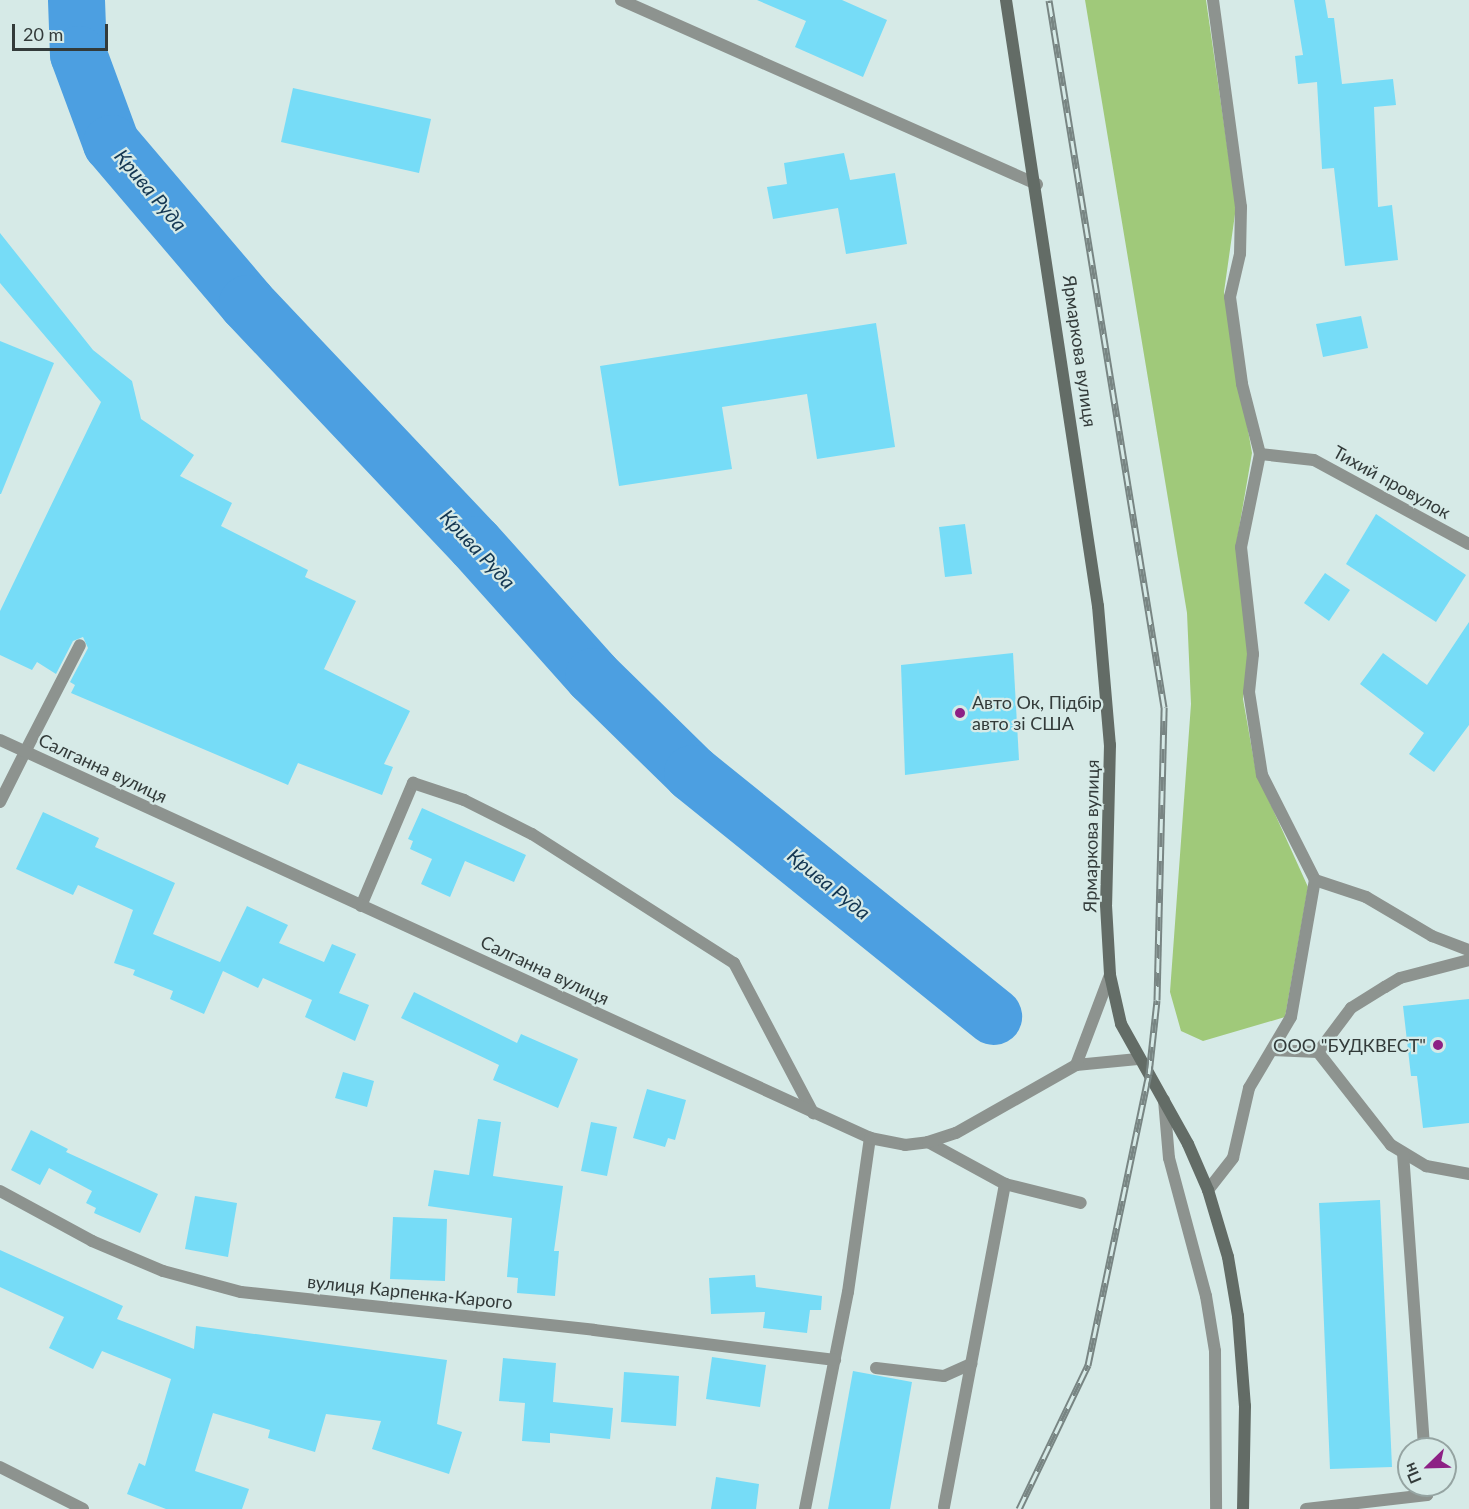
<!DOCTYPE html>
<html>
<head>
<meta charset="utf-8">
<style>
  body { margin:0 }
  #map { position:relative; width:1469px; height:1509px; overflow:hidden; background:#d6eae7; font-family:Lato,sans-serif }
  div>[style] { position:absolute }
  .green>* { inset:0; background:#a0c97a }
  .river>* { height:57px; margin:-28.5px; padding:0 28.5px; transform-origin:28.5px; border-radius:28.5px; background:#4c9fe1 }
  .building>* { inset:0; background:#76dcf7 }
  .service>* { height:12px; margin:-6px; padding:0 6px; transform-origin:6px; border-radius:6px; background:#8d938f }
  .minor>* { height:12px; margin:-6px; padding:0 6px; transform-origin:6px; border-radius:6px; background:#8d938f }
  .tertiary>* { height:12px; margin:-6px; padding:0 6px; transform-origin:6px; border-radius:6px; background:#8d938f }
  .secondary>* { height:12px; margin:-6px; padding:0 6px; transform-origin:6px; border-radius:6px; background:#636c66 }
  .rail>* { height:7px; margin-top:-3.5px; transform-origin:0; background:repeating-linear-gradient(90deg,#d6eae7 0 14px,#788583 0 28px); box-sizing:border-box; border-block:2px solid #788583 }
  .dots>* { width:16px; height:16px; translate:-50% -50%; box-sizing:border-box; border:3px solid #d6eae7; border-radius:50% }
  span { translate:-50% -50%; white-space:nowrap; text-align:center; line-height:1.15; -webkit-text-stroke:4.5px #d6eae7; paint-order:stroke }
  .street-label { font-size:18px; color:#333b3a }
  .poi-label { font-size:18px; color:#333b3a }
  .left { translate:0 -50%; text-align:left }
  .right { translate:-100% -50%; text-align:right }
  .water-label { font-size:20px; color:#133651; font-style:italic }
  .north { position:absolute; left:1397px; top:1437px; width:60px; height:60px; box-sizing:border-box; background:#d6eae7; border:2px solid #95a4a2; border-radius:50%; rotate:247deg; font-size:16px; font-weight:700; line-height:24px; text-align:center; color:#333b3a }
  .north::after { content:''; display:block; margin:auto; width:21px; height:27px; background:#8d2185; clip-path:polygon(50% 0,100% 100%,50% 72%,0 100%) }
  .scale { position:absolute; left:12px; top:24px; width:96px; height:27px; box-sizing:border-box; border:3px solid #333b3a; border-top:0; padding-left:8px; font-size:18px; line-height:21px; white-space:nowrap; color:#333b3a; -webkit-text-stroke:4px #d6eae7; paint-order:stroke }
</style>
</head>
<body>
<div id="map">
  <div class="green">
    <i style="clip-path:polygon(1085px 0,1206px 0,1236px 207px,1224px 292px,1252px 453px,1236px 546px,1248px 652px,1243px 699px,1256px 772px,1308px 887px,1285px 1017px,1203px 1041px,1181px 1031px,1170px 992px,1191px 704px,1187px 613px)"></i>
  </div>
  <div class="river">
    <i style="left:76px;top:0;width:54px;rotate:87.9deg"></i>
    <i style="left:78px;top:54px;width:95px;rotate:69.7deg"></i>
    <i style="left:111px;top:143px;width:210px;rotate:49.6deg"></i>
    <i style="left:247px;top:303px;width:332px;rotate:46.6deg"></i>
    <i style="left:475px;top:544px;width:177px;rotate:48.2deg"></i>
    <i style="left:593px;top:676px;width:139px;rotate:44.4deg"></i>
    <i style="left:692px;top:773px;width:387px;rotate:38.9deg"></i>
  </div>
  <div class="building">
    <i style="clip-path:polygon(757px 0,842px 0,887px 20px,863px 77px,795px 47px,806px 21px)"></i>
    <i style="clip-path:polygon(1294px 0,1325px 0,1328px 18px,1334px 18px,1342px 84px,1393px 79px,1396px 105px,1374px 107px,1378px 207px,1392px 205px,1398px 260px,1345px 266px,1334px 168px,1322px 169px,1317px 82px,1298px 84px,1295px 56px,1303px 55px)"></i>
    <i style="clip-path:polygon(293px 88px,431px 119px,419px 173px,281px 142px)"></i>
    <i style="clip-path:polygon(844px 153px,850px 180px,895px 173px,907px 244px,846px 254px,838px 208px,773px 219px,767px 187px,787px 184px,784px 163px)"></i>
    <i style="clip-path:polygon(0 233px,93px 350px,132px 381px,141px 419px,194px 455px,180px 476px,232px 503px,221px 526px,308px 570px,305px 577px,356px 601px,324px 669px,410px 711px,384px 764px,393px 767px,382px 795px,298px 763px,288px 785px,71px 693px,75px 685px,70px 682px,88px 648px,83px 637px,73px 641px,56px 674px,37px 662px,32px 670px,0 655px,0 611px,101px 402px,0 283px)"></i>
    <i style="clip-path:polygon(1361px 316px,1368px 348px,1323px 357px,1316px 324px)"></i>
    <i style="clip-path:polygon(876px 323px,895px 447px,817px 459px,807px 394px,722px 407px,732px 469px,619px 486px,600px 366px)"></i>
    <i style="clip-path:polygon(0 341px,54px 363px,1px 494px,0 494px)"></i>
    <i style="clip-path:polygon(1376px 514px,1466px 575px,1436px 622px,1346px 564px)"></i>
    <i style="clip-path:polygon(965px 524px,972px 574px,945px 577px,939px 527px)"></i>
    <i style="clip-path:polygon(1325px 573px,1350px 590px,1329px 621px,1304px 603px)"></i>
    <i style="clip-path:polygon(1469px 622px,1469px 725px,1434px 772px,1409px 754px,1424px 733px,1360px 684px,1383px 653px,1427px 685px)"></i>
    <i style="clip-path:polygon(1013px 653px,1019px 760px,905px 775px,901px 665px)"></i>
    <i style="clip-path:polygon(422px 808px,526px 855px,514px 882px,465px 861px,450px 897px,421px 884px,432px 859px,410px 849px,413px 841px,408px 839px)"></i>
    <i style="clip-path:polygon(43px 812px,99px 838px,95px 847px,175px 883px,153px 934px,220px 962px,247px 906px,288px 925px,279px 943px,324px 962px,332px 944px,356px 954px,339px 993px,369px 1005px,355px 1041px,305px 1017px,312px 1000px,263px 978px,258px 988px,223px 971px,204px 1014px,170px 999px,173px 991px,133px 975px,135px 970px,114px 963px,133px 910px,78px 885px,73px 895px,16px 869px)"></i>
    <i style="clip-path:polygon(414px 992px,517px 1043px,521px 1034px,578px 1059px,558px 1108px,493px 1080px,499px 1065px,401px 1018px)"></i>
    <i style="clip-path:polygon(1469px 999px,1469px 1123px,1423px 1128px,1417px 1076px,1411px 1076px,1403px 1006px)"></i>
    <i style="clip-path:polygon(343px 1072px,374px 1081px,367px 1107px,335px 1098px)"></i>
    <i style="clip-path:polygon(647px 1089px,686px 1100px,675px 1140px,668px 1138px,665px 1147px,633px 1138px)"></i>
    <i style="clip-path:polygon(478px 1119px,501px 1122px,493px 1176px,563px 1186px,554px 1251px,559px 1251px,555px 1296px,517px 1293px,518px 1278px,507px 1277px,512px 1218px,428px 1206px,434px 1170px,469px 1175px)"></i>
    <i style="clip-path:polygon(591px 1122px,617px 1127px,607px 1176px,581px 1171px)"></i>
    <i style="clip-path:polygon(31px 1130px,68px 1149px,66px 1152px,158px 1194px,140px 1233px,94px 1213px,96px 1208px,86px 1203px,92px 1191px,49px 1168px,40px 1185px,11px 1170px)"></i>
    <i style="clip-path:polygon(195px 1196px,237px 1203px,228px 1257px,185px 1249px)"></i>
    <i style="clip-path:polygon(1380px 1200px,1392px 1467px,1330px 1469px,1319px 1203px)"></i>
    <i style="clip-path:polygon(393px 1217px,447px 1219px,445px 1281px,390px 1279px)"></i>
    <i style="clip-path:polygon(0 1250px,123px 1306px,117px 1319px,194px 1349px,196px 1326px,447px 1360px,437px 1424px,462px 1432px,449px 1474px,372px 1449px,381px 1421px,326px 1414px,315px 1452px,268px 1438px,270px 1430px,213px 1413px,195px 1471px,249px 1489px,242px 1509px,166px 1509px,127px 1494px,139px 1463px,145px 1466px,171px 1379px,102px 1351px,93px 1369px,49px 1348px,64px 1317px,0 1287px)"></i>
    <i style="clip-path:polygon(755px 1275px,756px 1287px,822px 1296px,821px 1310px,810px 1310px,807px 1333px,763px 1328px,765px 1312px,711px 1314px,709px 1278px)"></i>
    <i style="clip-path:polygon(712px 1357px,766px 1365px,760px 1407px,706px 1399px)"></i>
    <i style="clip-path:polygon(503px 1358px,556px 1363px,553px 1402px,613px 1408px,610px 1439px,550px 1433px,550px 1443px,522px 1441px,525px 1403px,499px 1401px)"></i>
    <i style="clip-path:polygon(853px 1371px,912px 1382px,890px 1509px,828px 1509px)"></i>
    <i style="clip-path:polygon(624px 1372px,679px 1376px,676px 1426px,621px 1422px)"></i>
    <i style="clip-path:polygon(716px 1477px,759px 1484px,756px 1509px,711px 1509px)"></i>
  </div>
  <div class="service">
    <i style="left:621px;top:0;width:455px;rotate:23.9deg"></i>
    <i style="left:25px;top:752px;width:120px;rotate:-62.8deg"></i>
    <i style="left:361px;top:906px;width:134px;rotate:-67.1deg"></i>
    <i style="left:413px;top:783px;width:54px;rotate:18.4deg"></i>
    <i style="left:464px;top:800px;width:76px;rotate:26.6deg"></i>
    <i style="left:532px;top:834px;width:240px;rotate:32.6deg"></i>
    <i style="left:734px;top:963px;width:170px;rotate:62.2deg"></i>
    <i style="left:928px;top:1142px;width:88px;rotate:28.6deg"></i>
    <i style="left:1005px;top:1184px;width:78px;rotate:14deg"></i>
    <i style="left:876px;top:1368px;width:68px;rotate:6.7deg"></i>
    <i style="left:944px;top:1376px;width:30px;rotate:-24deg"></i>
    <i style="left:944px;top:1507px;width:329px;rotate:-79.3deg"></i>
    <i style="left:805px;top:1509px;width:221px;rotate:-78.8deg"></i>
    <i style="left:848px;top:1292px;width:156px;rotate:-81.9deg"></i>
  </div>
  <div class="minor">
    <i style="left:1213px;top:0;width:209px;rotate:82.3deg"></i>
    <i style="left:1241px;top:207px;width:47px;rotate:91.2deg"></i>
    <i style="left:1240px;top:254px;width:44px;rotate:103.1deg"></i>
    <i style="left:1230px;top:297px;width:88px;rotate:82.1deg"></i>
    <i style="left:1242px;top:384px;width:72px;rotate:75.6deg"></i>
    <i style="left:1260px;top:454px;width:95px;rotate:101.5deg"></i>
    <i style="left:1241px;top:547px;width:108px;rotate:83.6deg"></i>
    <i style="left:1253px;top:654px;width:38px;rotate:96deg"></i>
    <i style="left:1249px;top:692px;width:84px;rotate:81.1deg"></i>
    <i style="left:1262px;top:775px;width:118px;rotate:63.2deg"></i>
    <i style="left:1315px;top:880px;width:54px;rotate:18.4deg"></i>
    <i style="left:1366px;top:897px;width:77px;rotate:30.6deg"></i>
    <i style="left:1432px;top:936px;width:40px;rotate:21deg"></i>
    <i style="left:1260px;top:454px;width:54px;rotate:6.3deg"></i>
    <i style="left:1314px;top:460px;width:176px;rotate:28.5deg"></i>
    <i style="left:0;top:802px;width:56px;rotate:-63.4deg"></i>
    <i style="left:1272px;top:1050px;width:46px;rotate:2.5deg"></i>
    <i style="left:1318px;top:1052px;width:118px;rotate:51.9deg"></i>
    <i style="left:1391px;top:1145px;width:41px;rotate:31deg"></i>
    <i style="left:1426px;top:1166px;width:44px;rotate:10.5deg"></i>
    <i style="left:1318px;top:1052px;width:55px;rotate:-53.1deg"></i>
    <i style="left:1351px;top:1008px;width:40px;rotate:-32deg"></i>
    <i style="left:1385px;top:987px;width:17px;rotate:-31deg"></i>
    <i style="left:1400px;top:978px;width:71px;rotate:-14.6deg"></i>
    <i style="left:1164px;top:1100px;width:58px;rotate:85.1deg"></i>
    <i style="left:1169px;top:1158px;width:143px;rotate:75deg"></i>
    <i style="left:1206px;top:1296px;width:56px;rotate:80.7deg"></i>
    <i style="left:1215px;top:1351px;width:158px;rotate:89.6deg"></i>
    <i style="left:1403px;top:1153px;width:297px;rotate:85.9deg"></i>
    <i style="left:1208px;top:1190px;width:41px;rotate:-52deg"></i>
    <i style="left:1233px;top:1158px;width:72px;rotate:-77.1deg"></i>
    <i style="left:1249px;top:1088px;width:82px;rotate:-59.4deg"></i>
    <i style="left:1291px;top:1017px;width:139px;rotate:-80.1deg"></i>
    <i style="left:0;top:1191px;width:105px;rotate:28.5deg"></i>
    <i style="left:92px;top:1241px;width:77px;rotate:22.9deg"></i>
    <i style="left:163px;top:1271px;width:81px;rotate:15.1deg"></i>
    <i style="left:241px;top:1292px;width:355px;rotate:6.1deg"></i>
    <i style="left:594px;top:1330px;width:243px;rotate:7.1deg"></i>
    <i style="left:0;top:1467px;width:93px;rotate:26.8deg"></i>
    <i style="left:1306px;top:1509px;width:122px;rotate:-6.6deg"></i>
    <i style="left:1427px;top:1495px;width:10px;rotate:-96deg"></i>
  </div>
  <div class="tertiary">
    <i style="left:0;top:740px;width:957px;rotate:24.58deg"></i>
    <i style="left:870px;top:1138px;width:36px;rotate:11deg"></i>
    <i style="left:905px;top:1145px;width:23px;rotate:-7deg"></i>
    <i style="left:928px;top:1142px;width:29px;rotate:-18deg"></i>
    <i style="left:956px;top:1133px;width:138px;rotate:-29.5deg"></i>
    <i style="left:1076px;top:1065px;width:62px;rotate:-5.5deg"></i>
    <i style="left:1076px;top:1065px;width:96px;rotate:-69.3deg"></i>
  </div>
  <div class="secondary">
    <i style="left:1006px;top:0;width:613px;rotate:81.37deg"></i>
    <i style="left:1098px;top:606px;width:140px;rotate:85.1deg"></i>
    <i style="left:1110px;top:745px;width:160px;rotate:91.4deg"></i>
    <i style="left:1106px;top:905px;width:70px;rotate:86.7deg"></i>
    <i style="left:1110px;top:975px;width:50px;rotate:77.3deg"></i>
    <i style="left:1121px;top:1024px;width:137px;rotate:60.8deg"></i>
    <i style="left:1188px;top:1144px;width:50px;rotate:66.5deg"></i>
    <i style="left:1208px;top:1190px;width:70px;rotate:73.4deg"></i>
    <i style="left:1228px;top:1257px;width:60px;rotate:80.4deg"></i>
    <i style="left:1238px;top:1316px;width:90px;rotate:85.6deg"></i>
    <i style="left:1245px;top:1406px;width:103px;rotate:91.1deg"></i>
  </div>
  <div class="rail">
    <i style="left:1019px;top:1509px;width:160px;rotate:-64.4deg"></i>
    <i style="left:1088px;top:1365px;width:297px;rotate:-78.2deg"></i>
    <i style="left:1149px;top:1074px;width:74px;rotate:-83.8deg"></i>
    <i style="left:1157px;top:1000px;width:293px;rotate:-88.6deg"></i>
    <i style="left:1164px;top:707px;width:716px;rotate:-99.24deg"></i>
  </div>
  <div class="dots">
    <i style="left:960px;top:713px;background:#8d2185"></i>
    <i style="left:1438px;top:1045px;background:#8d2185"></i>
  </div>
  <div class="street-label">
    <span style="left:1080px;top:351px;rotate:82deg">Ярмаркова вулиця</span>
    <span style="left:1392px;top:482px;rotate:29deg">Тихий провулок</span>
    <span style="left:103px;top:768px;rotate:25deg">Салганна вулиця</span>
    <span style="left:1091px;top:836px;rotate:-89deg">Ярмаркова вулиця</span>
    <span style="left:545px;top:970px;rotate:25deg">Салганна вулиця</span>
    <span style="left:410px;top:1292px;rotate:6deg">вулиця Карпенка-Карого</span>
  </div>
  <div class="poi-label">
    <span class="left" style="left:972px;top:713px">Авто Ок, Підбір<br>авто зі США</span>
    <span class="right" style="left:1426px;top:1045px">ООО "БУДКВЕСТ"</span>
  </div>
  <div class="water-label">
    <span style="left:151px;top:190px;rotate:50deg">Крива Руда</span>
    <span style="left:478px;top:549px;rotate:47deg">Крива Руда</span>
    <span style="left:829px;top:884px;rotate:39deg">Крива Руда</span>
  </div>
  <div class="north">Пн</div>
  <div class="scale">20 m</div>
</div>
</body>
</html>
